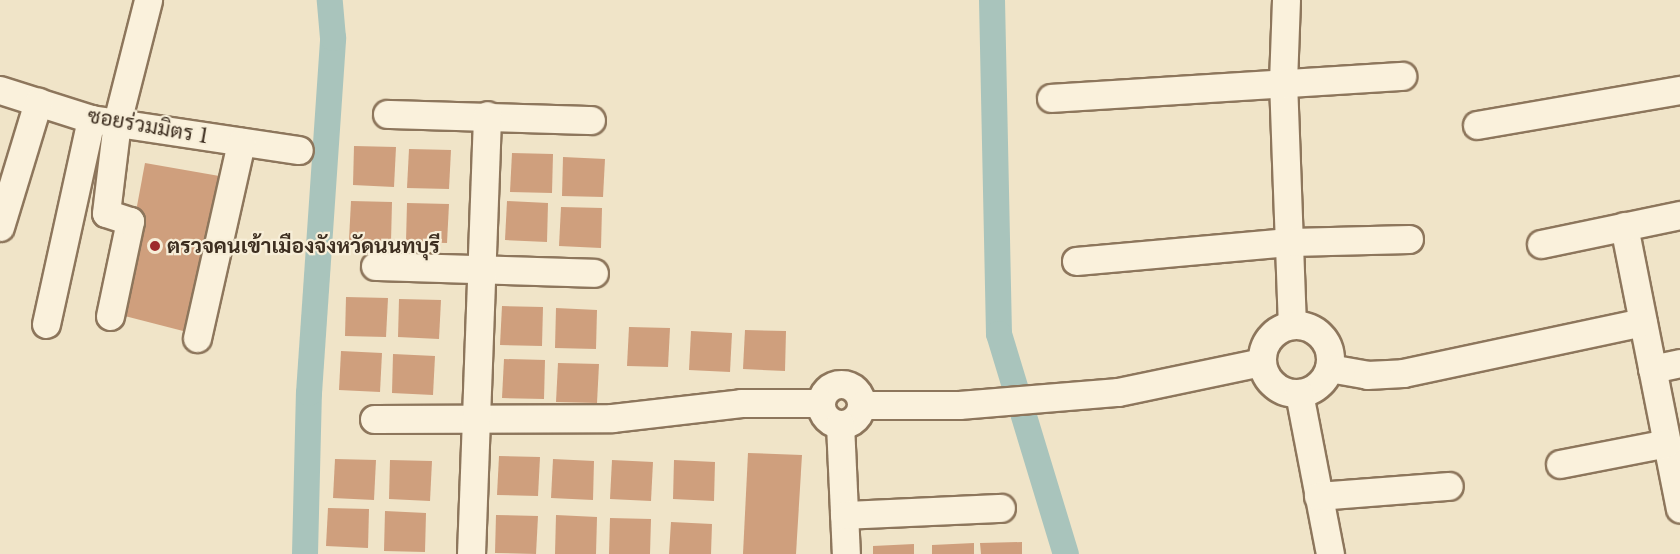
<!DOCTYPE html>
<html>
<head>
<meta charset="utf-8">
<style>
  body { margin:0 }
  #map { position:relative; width:1680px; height:554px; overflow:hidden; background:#f0e4c8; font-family:"Libre Baskerville",Sarabun,serif }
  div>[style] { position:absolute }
  .canal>* { height:26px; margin:-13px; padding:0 13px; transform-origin:13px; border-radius:13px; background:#a9c4bc }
  .building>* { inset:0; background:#cf9f7d }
  .roads { filter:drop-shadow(2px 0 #8d765c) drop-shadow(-2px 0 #8d765c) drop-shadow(0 2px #8d765c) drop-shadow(0 -2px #8d765c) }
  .minor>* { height:27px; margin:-13.5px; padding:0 13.5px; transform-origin:13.5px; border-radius:13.5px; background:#faf1dc }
  .minor>.ring { margin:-13.5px; padding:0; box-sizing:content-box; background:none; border:27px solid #faf1dc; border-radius:50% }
  .dots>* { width:16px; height:16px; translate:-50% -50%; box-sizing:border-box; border:3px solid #f7eed8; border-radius:50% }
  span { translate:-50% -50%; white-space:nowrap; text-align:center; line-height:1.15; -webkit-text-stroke:4.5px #f7eed8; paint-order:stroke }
  .street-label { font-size:21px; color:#3d2e20 }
  .poi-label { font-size:21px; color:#3d2e20; font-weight:700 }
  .left { translate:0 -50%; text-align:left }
</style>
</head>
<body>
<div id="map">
  <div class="canal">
    <i style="left:992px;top:0;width:334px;rotate:88.8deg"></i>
    <i style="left:999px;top:334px;width:230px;rotate:73.1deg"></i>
    <i style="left:305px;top:554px;width:161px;rotate:-88.6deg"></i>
    <i style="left:309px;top:393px;width:356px;rotate:-86.1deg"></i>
    <i style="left:333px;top:38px;width:38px;rotate:-95deg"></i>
  </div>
  <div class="building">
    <i style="clip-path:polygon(354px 146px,396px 147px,394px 187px,353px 185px)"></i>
    <i style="clip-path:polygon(409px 149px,451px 150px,449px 189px,407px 188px)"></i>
    <i style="clip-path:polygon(512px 153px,553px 154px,552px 193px,510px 192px)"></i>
    <i style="clip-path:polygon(563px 157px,605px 159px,603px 197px,562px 196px)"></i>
    <i style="clip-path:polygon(145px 163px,225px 177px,187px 332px,117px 314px)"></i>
    <i style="clip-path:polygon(351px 201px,392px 202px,391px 242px,349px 240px)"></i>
    <i style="clip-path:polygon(507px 201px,548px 203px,547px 242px,505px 240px)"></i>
    <i style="clip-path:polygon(407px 203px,449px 204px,447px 243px,406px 242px)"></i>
    <i style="clip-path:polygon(561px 207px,602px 208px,601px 248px,559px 246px)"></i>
    <i style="clip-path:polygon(346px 297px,388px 298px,386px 337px,345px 336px)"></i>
    <i style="clip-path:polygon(399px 299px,441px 300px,439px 339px,398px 337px)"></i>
    <i style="clip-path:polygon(502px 306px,543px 307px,542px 346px,500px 345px)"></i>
    <i style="clip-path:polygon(556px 308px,597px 310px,596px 349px,555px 348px)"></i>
    <i style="clip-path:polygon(629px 327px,670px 328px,668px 367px,627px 366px)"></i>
    <i style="clip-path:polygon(745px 330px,786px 331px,785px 371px,743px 369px)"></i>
    <i style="clip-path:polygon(691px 331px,732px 333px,730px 372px,689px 370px)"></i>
    <i style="clip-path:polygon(341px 351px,382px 353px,380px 392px,339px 390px)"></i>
    <i style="clip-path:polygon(393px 354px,435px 356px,433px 395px,392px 393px)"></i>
    <i style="clip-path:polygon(504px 359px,545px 360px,544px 399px,502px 398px)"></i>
    <i style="clip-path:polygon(558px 363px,599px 364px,597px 403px,556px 402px)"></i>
    <i style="clip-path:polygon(748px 453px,802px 455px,796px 554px,743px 554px)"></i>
    <i style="clip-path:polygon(499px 456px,540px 457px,538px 496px,497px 495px)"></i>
    <i style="clip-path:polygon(335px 459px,376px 460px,374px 500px,333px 498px)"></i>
    <i style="clip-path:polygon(553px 459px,594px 461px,593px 500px,551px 498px)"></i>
    <i style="clip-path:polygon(390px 460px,432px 461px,430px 501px,389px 499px)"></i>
    <i style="clip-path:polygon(612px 460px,653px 462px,651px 501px,610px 499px)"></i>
    <i style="clip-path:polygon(674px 460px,715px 462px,714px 501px,673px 499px)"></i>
    <i style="clip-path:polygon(328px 508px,369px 509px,368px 548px,326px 546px)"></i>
    <i style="clip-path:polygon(385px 511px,426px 513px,425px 552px,384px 551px)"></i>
    <i style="clip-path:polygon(496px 515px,538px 516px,536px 554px,495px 553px)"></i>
    <i style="clip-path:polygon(556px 515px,597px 517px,596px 554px,555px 554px)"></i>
    <i style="clip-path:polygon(610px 518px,651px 519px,650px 554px,609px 554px)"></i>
    <i style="clip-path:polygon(671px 522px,712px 524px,711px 554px,669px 554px)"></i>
    <i style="clip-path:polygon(1022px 542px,1022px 554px,981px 554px,980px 543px)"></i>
    <i style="clip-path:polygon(974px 543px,974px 554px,932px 554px,932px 545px)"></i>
    <i style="clip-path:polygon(914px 544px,914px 554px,873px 554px,873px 546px)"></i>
  </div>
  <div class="roads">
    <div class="minor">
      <i style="left:1286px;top:0;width:81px;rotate:92.1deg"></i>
      <i style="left:1283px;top:81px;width:243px;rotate:87.9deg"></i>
      <i style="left:0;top:90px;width:96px;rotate:17.7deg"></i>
      <i style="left:91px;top:119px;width:210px;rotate:8.5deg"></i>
      <i style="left:1051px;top:98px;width:352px;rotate:-3.6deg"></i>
      <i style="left:387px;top:114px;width:204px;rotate:1.7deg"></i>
      <i style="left:1477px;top:125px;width:206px;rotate:-9.8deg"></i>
      <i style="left:1624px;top:226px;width:288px;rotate:78.8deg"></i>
      <i style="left:0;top:227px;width:131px;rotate:-73.1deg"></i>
      <i style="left:1541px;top:244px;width:142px;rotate:-11.8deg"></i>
      <i style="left:1076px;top:261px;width:216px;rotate:-5.1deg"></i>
      <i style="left:1291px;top:242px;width:118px;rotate:-1.5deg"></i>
      <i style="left:375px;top:266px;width:219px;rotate:1.8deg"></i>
      <i style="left:110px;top:316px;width:97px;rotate:-78.1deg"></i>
      <i style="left:130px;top:221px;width:25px;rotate:-162deg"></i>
      <i style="left:106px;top:213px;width:92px;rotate:-83.1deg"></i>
      <i style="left:117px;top:122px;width:126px;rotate:-75.7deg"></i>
      <i style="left:46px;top:324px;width:210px;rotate:-77.6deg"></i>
      <i class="ring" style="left:1262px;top:325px;width:41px;height:41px"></i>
      <i style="left:197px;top:338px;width:201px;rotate:-77.3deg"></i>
      <i style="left:1329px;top:368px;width:39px;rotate:10deg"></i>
      <i style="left:1367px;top:375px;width:36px;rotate:-3deg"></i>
      <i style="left:1403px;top:373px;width:245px;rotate:-12deg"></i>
      <i style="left:1652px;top:369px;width:29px;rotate:-12deg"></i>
      <i class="ring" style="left:821px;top:384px;width:13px;height:13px"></i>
      <i style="left:1299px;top:393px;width:164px;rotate:79.1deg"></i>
      <i style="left:862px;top:405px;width:97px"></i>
      <i style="left:959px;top:405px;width:160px;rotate:-4.7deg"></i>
      <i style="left:1118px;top:392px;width:146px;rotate:-11.8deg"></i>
      <i style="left:374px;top:419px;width:238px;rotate:-0.2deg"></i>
      <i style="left:612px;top:418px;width:130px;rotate:-6.6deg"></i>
      <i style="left:741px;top:403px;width:80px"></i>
      <i style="left:840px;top:424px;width:130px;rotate:87.4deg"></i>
      <i style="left:1560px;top:464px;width:109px;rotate:-11.1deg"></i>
      <i style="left:1318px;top:496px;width:131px;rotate:-4.4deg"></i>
      <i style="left:844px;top:515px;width:157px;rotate:-2.6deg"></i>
      <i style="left:471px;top:554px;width:439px;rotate:-87.9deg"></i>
    </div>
  </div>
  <div class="dots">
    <i style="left:155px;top:246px;background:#9e2a2b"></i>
  </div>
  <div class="street-label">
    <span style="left:148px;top:126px;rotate:10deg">ซอยร่วมมิตร 1</span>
  </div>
  <div class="poi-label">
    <span class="left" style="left:167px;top:246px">ตรวจคนเข้าเมืองจังหวัดนนทบุรี</span>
  </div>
</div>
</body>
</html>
